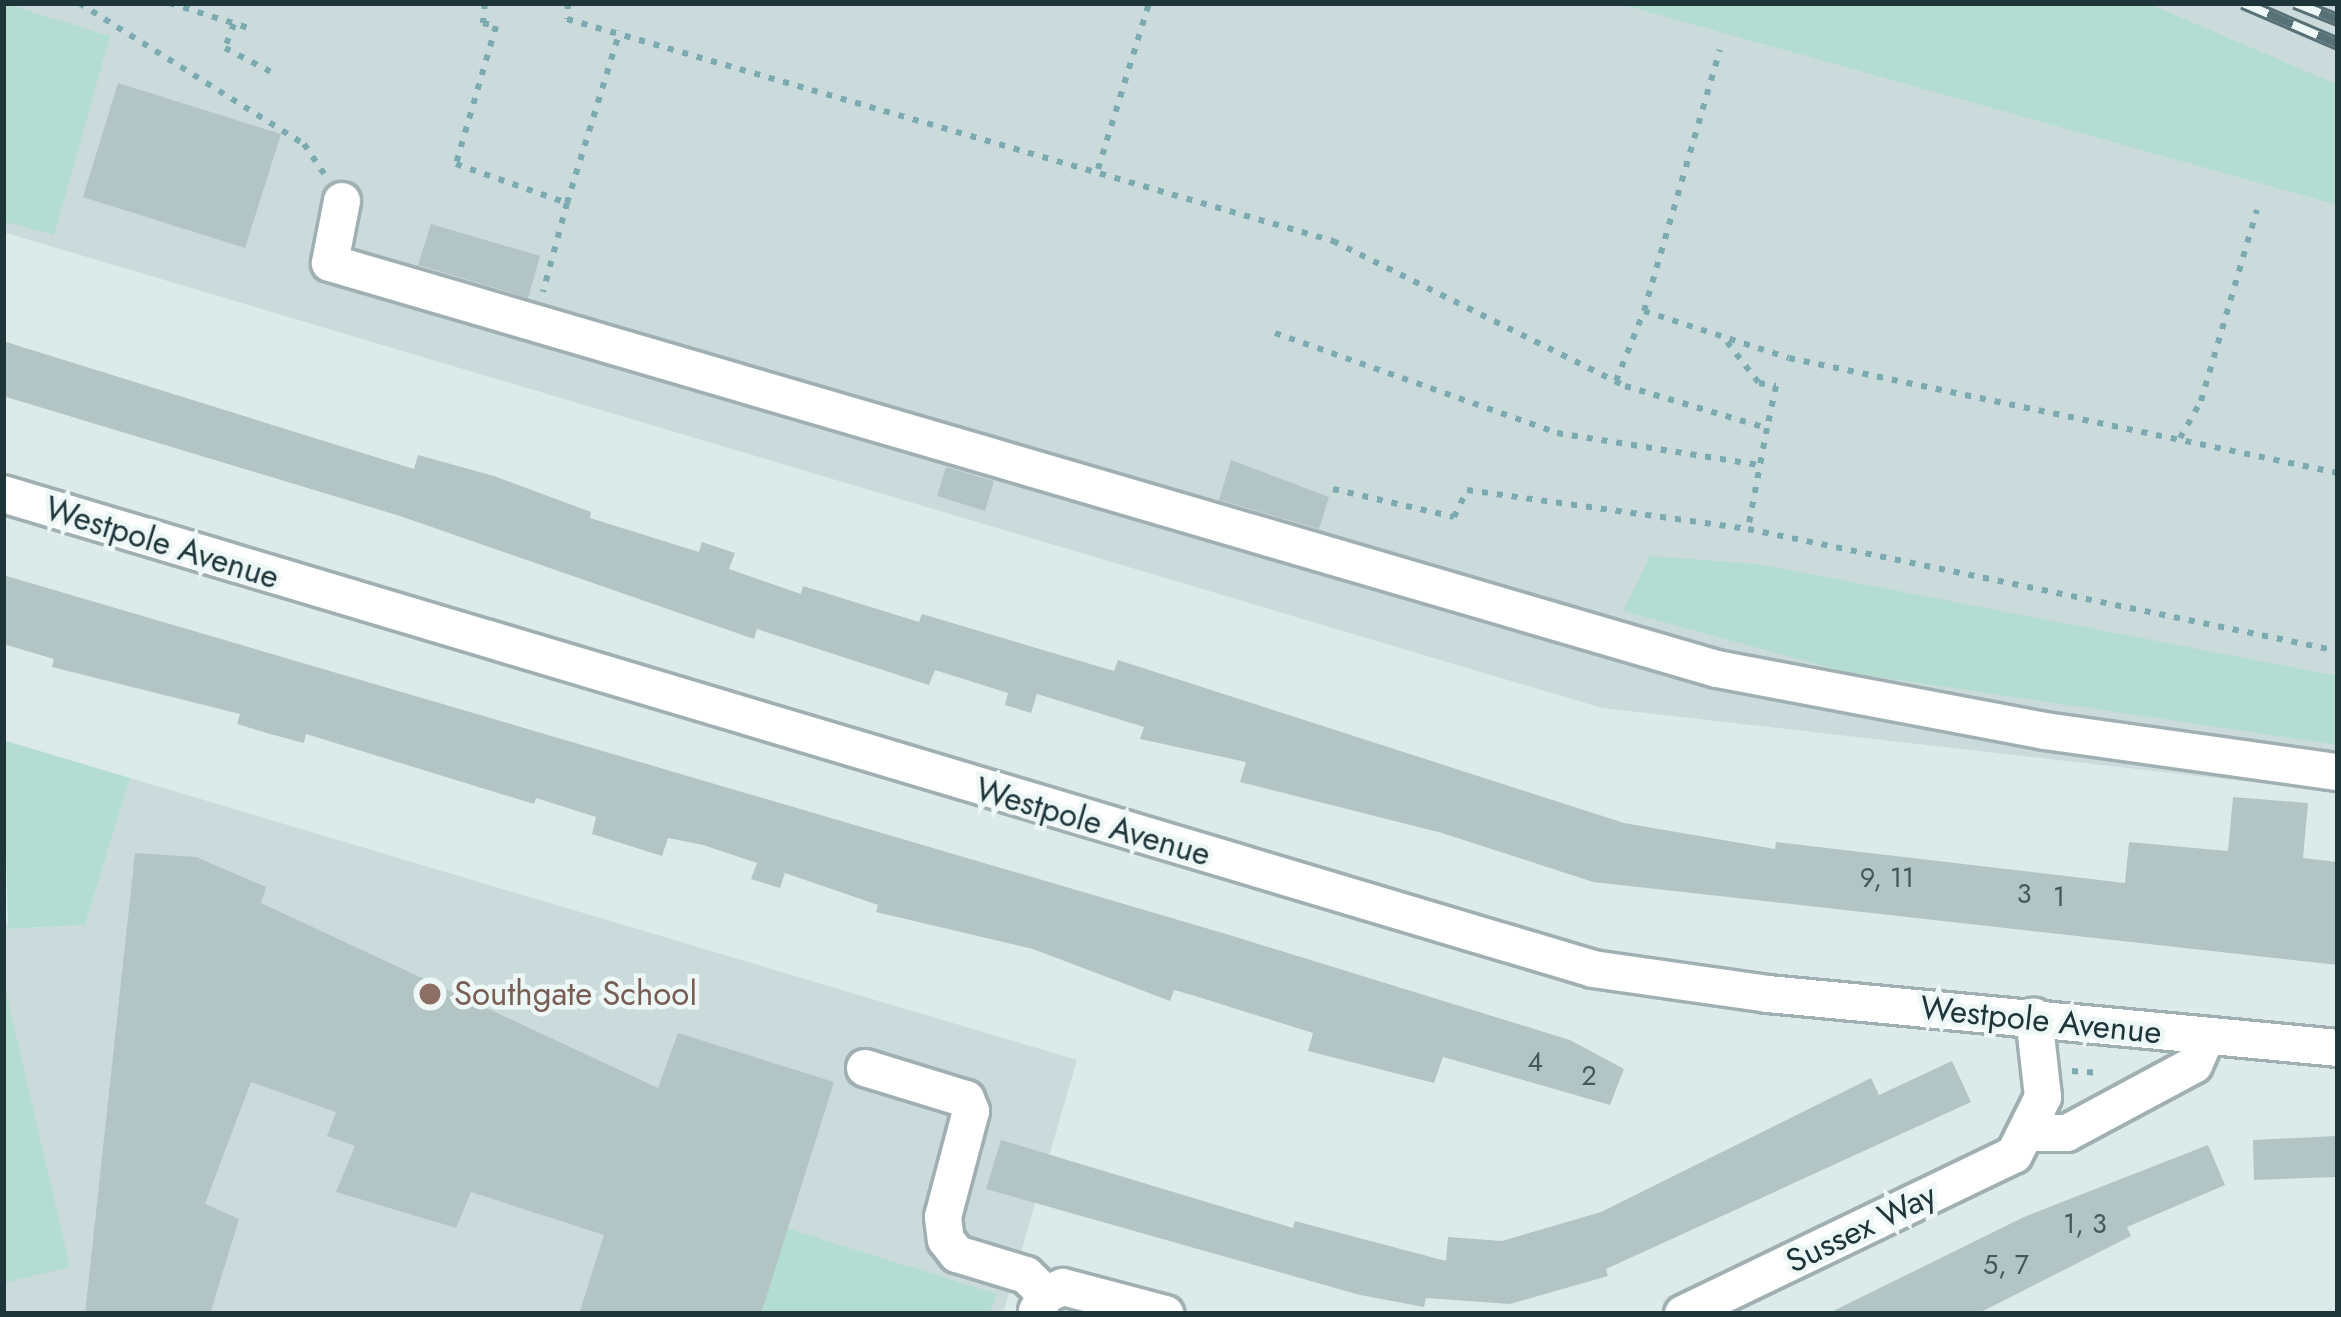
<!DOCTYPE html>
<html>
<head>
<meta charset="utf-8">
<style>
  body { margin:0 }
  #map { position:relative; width:2341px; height:1317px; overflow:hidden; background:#ddeaea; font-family:Jost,sans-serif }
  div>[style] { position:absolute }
  .built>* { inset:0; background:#cbdada }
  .green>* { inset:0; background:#b4ddd1 }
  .building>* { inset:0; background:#b2c5c4 }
  .path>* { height:6px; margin-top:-3px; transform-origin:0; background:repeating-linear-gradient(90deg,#7baab0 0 6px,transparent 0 15px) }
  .roads { filter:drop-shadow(3px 0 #a0b0b2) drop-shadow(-3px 0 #a0b0b2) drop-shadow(0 3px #a0b0b2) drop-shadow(0 -3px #a0b0b2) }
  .minor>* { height:36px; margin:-18px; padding:0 18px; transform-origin:18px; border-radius:18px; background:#fff }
  .rail>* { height:14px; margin-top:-7px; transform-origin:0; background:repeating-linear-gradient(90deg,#edf7f6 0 27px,#577176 0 54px); box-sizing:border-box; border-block:3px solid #577176 }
  .dots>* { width:33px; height:33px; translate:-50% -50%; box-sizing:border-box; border:6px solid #edf7f6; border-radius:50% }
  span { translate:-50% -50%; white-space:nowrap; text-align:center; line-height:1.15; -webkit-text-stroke:9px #edf7f6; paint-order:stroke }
  .number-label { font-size:27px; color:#43595c }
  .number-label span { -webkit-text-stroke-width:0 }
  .street-label { font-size:33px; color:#1e353a }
  .education-label { font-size:33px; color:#785e54 }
  .left { translate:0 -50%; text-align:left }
  .frame { position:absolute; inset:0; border:6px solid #1e353a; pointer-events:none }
</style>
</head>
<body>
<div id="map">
  <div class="built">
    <i style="clip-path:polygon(3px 3px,2338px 3px,2338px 792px,1602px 708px,3px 232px)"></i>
    <i style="clip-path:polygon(130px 778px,1077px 1060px,1003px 1314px,3px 1314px,3px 912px,9px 929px,85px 925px)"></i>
  </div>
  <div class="green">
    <i style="clip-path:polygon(3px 3px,110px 36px,54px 235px,3px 221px)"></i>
    <i style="clip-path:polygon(1617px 3px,2147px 3px,2338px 85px,2338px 205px)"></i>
    <i style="clip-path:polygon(1650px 556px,1758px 564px,2338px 676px,2338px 745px,1846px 672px,1623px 611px)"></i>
    <i style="clip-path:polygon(3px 740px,130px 778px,85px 925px,8px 929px)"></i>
    <i style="clip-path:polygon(3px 979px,70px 1267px,3px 1283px)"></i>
    <i style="clip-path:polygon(786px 1228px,997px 1294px,990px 1314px,759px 1314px)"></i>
  </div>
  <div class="building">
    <i style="clip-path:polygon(118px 83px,281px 134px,245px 248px,83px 197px)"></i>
    <i style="clip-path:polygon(431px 224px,540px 256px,528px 298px,418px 265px)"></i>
    <i style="clip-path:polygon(3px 341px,414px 469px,418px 455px,494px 476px,591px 512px,590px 518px,699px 552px,702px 542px,735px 553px,729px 569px,801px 594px,803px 586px,919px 622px,922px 614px,1114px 671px,1118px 660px,1624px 823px,1775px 849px,1776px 842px,2125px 883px,2129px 842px,2228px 851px,2233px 797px,2308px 803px,2303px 858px,2338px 862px,2338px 965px,1593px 882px,1442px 833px,1240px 782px,1246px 762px,1140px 739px,1144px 727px,1037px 694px,1031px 713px,1005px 705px,1008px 693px,935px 670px,929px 685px,757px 629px,754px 639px,400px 516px,3px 396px)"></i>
    <i style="clip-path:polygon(1231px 460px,1329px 497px,1319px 529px,1219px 500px)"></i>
    <i style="clip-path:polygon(946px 467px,994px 481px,985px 511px,937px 496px)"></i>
    <i style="clip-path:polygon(3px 575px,1226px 934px,1570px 1040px,1624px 1069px,1610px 1105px,1443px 1057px,1434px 1083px,1308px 1051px,1313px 1033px,1192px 995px,1174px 990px,1170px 1001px,1033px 949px,876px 912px,878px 905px,785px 873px,780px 888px,751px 879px,757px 863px,703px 845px,668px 838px,662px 856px,592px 834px,596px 817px,536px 798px,534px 804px,306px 734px,304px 743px,270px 734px,237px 724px,240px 714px,52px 667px,54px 659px,3px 644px)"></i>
    <i style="clip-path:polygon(135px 853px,196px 857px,266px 887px,261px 903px,658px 1088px,678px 1033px,834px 1082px,761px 1314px,579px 1314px,604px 1235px,471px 1192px,456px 1228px,336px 1192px,355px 1146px,327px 1136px,336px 1112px,251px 1082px,205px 1204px,239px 1219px,210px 1314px,85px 1314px)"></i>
    <i style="clip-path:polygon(1952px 1061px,1971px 1102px,1606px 1269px,1608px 1276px,1510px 1304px,1426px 1298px,1424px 1307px,1360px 1295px,986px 1189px,1001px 1140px,1293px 1228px,1295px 1221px,1446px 1261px,1448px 1237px,1502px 1241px,1601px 1212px,1871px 1078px,1879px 1095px)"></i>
    <i style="clip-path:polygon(2335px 1136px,2337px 1177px,2254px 1180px,2253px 1140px)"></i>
    <i style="clip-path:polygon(2208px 1145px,2225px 1185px,2127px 1227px,2131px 1236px,1977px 1314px,1827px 1314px,2024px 1217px)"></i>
  </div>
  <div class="path">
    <i style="left:79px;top:3px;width:266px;rotate:32.1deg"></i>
    <i style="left:304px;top:144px;width:36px;rotate:56deg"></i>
    <i style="left:169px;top:3px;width:84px;rotate:17.4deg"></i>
    <i style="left:485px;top:3px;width:20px;rotate:96deg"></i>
    <i style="left:483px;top:23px;width:13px;rotate:13deg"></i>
    <i style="left:496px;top:26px;width:144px;rotate:106.2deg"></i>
    <i style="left:456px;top:164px;width:118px;rotate:19.4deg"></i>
    <i style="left:567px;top:203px;width:92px;rotate:105.1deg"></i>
    <i style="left:568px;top:3px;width:16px;rotate:94deg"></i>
    <i style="left:567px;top:19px;width:798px;rotate:16.16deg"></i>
    <i style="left:1333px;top:241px;width:326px;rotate:26.4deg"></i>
    <i style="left:1625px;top:386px;width:148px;rotate:16.5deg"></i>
    <i style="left:1767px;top:428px;width:103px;rotate:100.7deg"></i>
    <i style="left:1748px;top:529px;width:602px;rotate:11.68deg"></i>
    <i style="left:234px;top:24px;width:26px;rotate:111deg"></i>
    <i style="left:225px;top:48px;width:59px;rotate:27.4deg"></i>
    <i style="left:1098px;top:169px;width:174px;rotate:-72.9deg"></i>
    <i style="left:567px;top:203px;width:180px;rotate:-72.9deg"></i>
    <i style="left:1644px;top:311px;width:272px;rotate:-73.8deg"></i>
    <i style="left:1275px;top:333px;width:299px;rotate:19.5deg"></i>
    <i style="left:1557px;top:433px;width:206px;rotate:9deg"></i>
    <i style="left:1727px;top:342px;width:52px;rotate:52deg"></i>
    <i style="left:1759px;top:383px;width:17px;rotate:10deg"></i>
    <i style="left:1776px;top:386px;width:43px;rotate:102.1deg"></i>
    <i style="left:1616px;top:381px;width:75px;rotate:-68.2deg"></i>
    <i style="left:1644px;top:311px;width:152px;rotate:18deg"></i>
    <i style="left:1789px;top:358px;width:561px;rotate:11.83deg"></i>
    <i style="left:2180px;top:438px;width:43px;rotate:-60.4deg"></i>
    <i style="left:2201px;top:401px;width:199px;rotate:-73.7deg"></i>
    <i style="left:1333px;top:489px;width:124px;rotate:13deg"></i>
    <i style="left:1454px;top:517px;width:30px;rotate:-64deg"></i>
    <i style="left:1467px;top:490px;width:284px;rotate:7.9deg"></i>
    <i style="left:2072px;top:1071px;width:28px;rotate:4deg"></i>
  </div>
  <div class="roads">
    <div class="minor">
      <i style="left:342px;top:201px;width:63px;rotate:101deg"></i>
      <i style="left:330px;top:263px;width:1445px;rotate:16.32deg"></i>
      <i style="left:1717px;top:669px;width:334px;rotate:10.7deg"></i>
      <i style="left:2045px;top:731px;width:296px;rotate:8deg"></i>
      <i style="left:3px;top:494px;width:1659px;rotate:16.63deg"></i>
      <i style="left:1593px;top:969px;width:177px;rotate:8.1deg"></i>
      <i style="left:1768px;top:994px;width:573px;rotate:5.41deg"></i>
      <i style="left:865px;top:1068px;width:106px;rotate:17.1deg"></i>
      <i style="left:966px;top:1099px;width:13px;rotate:67deg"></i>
      <i style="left:971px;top:1111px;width:110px;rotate:104.8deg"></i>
      <i style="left:943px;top:1217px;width:23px;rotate:83deg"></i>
      <i style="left:946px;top:1240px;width:18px;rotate:52deg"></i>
      <i style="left:957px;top:1254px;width:72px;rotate:16.9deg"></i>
      <i style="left:1026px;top:1275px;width:28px;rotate:44deg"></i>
      <i style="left:2031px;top:1133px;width:36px"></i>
      <i style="left:2067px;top:1133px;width:144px;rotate:-28.2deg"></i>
      <i style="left:2194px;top:1065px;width:32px;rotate:-66deg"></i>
      <i style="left:1037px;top:1311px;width:19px;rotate:-62deg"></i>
      <i style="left:1046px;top:1294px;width:18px;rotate:-22deg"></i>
      <i style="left:1063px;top:1287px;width:106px;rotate:14.8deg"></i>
      <i style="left:1683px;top:1314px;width:367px;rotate:-25.7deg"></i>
      <i style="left:2014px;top:1155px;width:65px;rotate:-63.4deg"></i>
      <i style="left:2043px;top:1097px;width:81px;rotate:-96.4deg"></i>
    </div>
  </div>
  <div class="rail">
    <i style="left:2243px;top:3px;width:103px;rotate:23.3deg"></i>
    <i style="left:2295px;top:3px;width:46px;rotate:21.6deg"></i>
  </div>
  <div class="dots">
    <i style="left:430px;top:994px;background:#8d6e63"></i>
  </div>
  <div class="number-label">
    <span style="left:1887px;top:878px">9, 11</span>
    <span style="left:2024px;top:894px">3</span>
    <span style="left:2059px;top:897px">1</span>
    <span style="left:1535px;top:1062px">4</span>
    <span style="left:1589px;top:1076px">2</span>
    <span style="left:2085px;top:1224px">1, 3</span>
    <span style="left:2006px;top:1265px">5, 7</span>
  </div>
  <div class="street-label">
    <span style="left:162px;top:543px;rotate:17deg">Westpole Avenue</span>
    <span style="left:1093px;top:822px;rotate:16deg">Westpole Avenue</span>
    <span style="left:2041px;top:1020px;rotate:6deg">Westpole Avenue</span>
    <span style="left:1861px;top:1228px;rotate:-26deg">Sussex Way</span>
  </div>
  <div class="education-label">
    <span class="left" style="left:454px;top:994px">Southgate School</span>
  </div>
  <div class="frame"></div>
</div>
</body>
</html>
